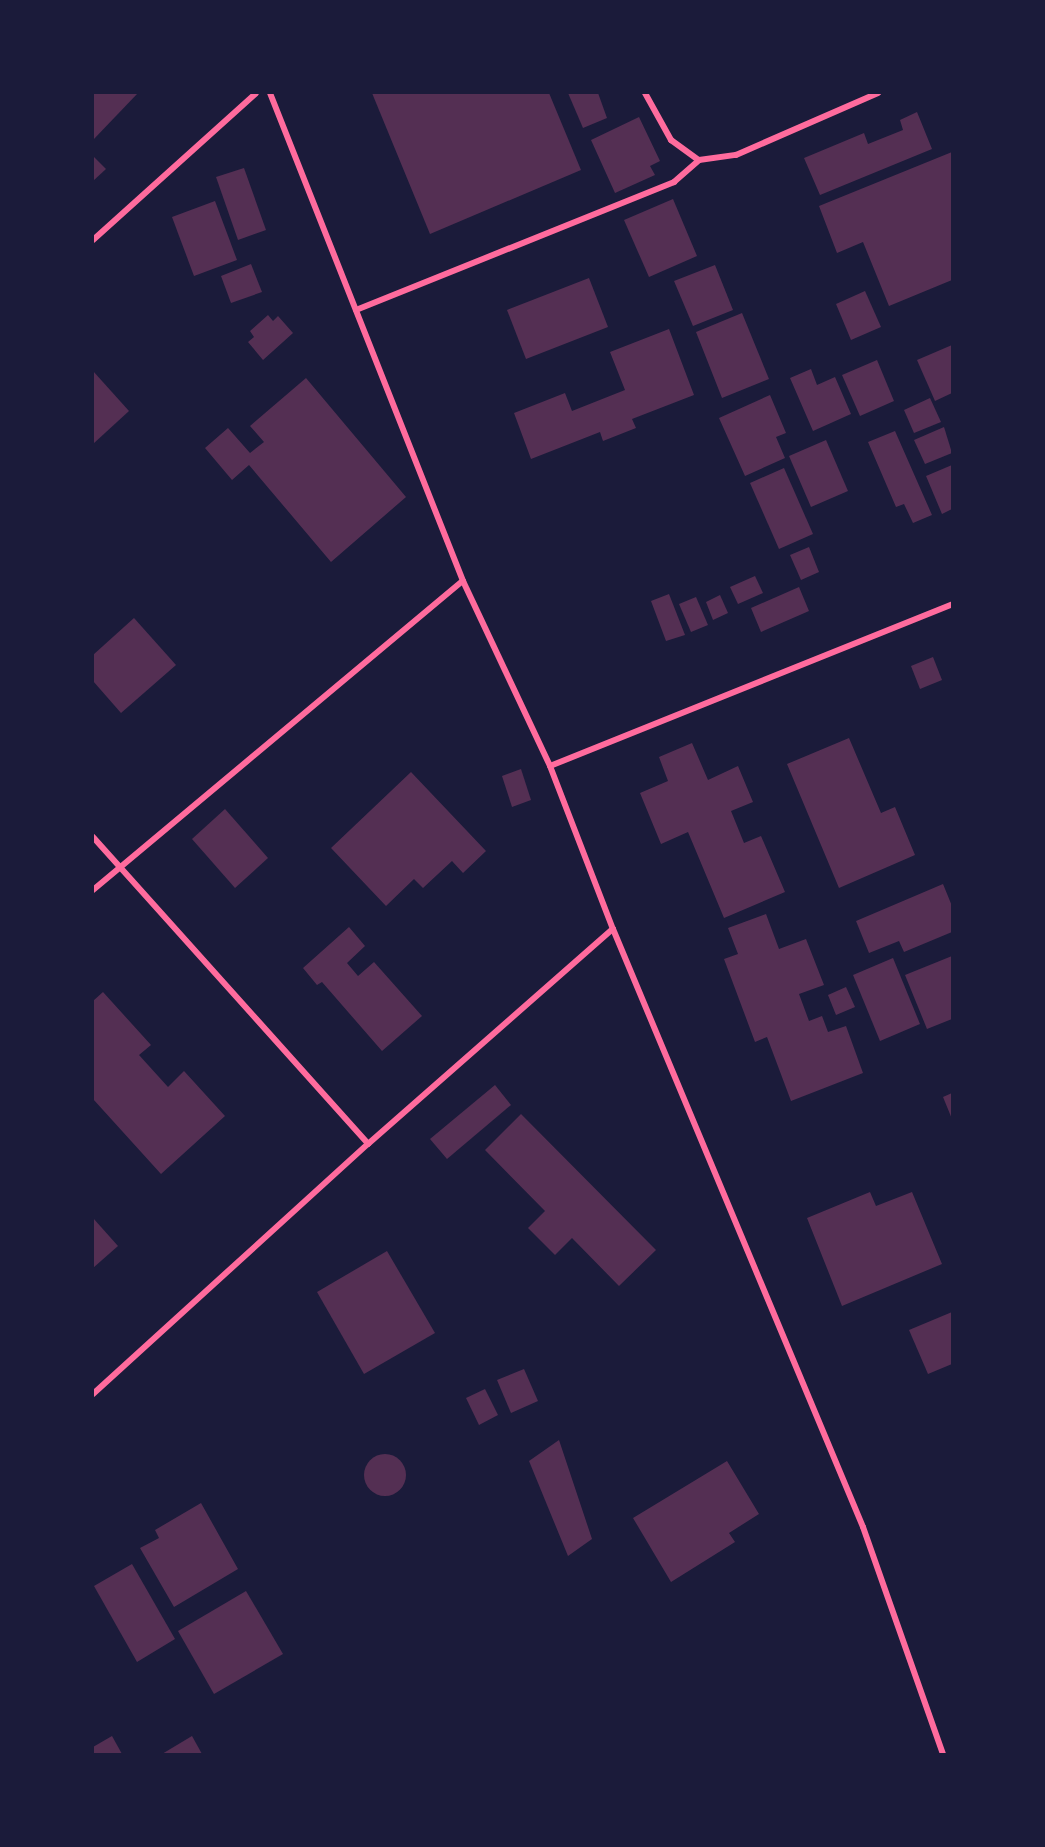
<!DOCTYPE html>
<html>
<head>
<meta charset="utf-8">
<style>
  body { margin:0 }
  #map { position:relative; width:1045px; height:1847px; overflow:hidden; background:#1b1b3a; font-family:"Fira Sans",sans-serif }
  div>[style] { position:absolute }
  .building>* { inset:0; background:#542f53 }
  .round { border-radius:50% }
  .minor>* { height:6px; margin:-3px; padding:0 3px; transform-origin:3px; border-radius:3px; background:#ff6b9d }
  span { translate:-50% -50%; white-space:nowrap; text-align:center; line-height:1.15; -webkit-text-stroke:6px #1b1b3a; paint-order:stroke }
  .frame { position:absolute; inset:0; border:94px solid #1b1b3a; pointer-events:none }
</style>
</head>
<body>
<div id="map">
  <div class="building">
    <i style="clip-path:polygon(93px 93px,138px 93px,93px 140px)"></i>
    <i style="clip-path:polygon(372px 93px,549px 93px,581px 170px,430px 234px)"></i>
    <i style="clip-path:polygon(568px 93px,598px 93px,607px 118px,583px 128px)"></i>
    <i style="clip-path:polygon(917px 112px,932px 149px,820px 195px,804px 158px,864px 133px,868px 144px,903px 130px,900px 120px)"></i>
    <i style="clip-path:polygon(639px 117px,660px 161px,650px 166px,655px 175px,615px 193px,591px 140px)"></i>
    <i style="clip-path:polygon(952px 152px,952px 280px,889px 306px,863px 242px,837px 253px,819px 206px)"></i>
    <i style="clip-path:polygon(93px 156px,106px 169px,93px 181px)"></i>
    <i style="clip-path:polygon(244px 168px,266px 230px,238px 240px,216px 177px)"></i>
    <i style="clip-path:polygon(673px 199px,697px 256px,649px 277px,624px 220px)"></i>
    <i style="clip-path:polygon(215px 201px,237px 260px,194px 276px,172px 217px)"></i>
    <i style="clip-path:polygon(251px 264px,262px 292px,231px 303px,221px 276px)"></i>
    <i style="clip-path:polygon(715px 265px,733px 310px,693px 326px,674px 281px)"></i>
    <i style="clip-path:polygon(589px 278px,608px 327px,526px 359px,507px 310px)"></i>
    <i style="clip-path:polygon(865px 291px,881px 327px,851px 340px,836px 304px)"></i>
    <i style="clip-path:polygon(742px 313px,769px 379px,722px 398px,696px 332px)"></i>
    <i style="clip-path:polygon(268px 315px,273px 321px,278px 316px,293px 333px,263px 360px,248px 342px,254px 337px,250px 331px)"></i>
    <i style="clip-path:polygon(669px 329px,694px 395px,632px 419px,636px 428px,603px 441px,600px 432px,531px 459px,514px 413px,565px 393px,572px 411px,625px 390px,610px 352px)"></i>
    <i style="clip-path:polygon(952px 345px,952px 393px,935px 401px,917px 360px)"></i>
    <i style="clip-path:polygon(877px 360px,894px 401px,860px 416px,842px 375px)"></i>
    <i style="clip-path:polygon(811px 369px,817px 385px,835px 377px,851px 414px,813px 431px,790px 378px)"></i>
    <i style="clip-path:polygon(93px 371px,129px 411px,93px 444px)"></i>
    <i style="clip-path:polygon(306px 378px,406px 497px,331px 562px,249px 465px,232px 480px,205px 448px,228px 428px,250px 453px,264px 442px,250px 426px)"></i>
    <i style="clip-path:polygon(770px 395px,786px 433px,776px 437px,785px 458px,745px 476px,719px 418px)"></i>
    <i style="clip-path:polygon(930px 398px,941px 422px,914px 433px,904px 410px)"></i>
    <i style="clip-path:polygon(944px 427px,952px 453px,925px 464px,914px 440px)"></i>
    <i style="clip-path:polygon(895px 431px,932px 515px,913px 523px,904px 504px,896px 507px,868px 442px)"></i>
    <i style="clip-path:polygon(826px 440px,848px 491px,811px 507px,789px 456px)"></i>
    <i style="clip-path:polygon(952px 465px,952px 509px,942px 514px,926px 476px)"></i>
    <i style="clip-path:polygon(784px 468px,813px 534px,779px 549px,750px 483px)"></i>
    <i style="clip-path:polygon(809px 547px,819px 572px,801px 580px,790px 555px)"></i>
    <i style="clip-path:polygon(755px 576px,763px 593px,738px 604px,730px 587px)"></i>
    <i style="clip-path:polygon(799px 587px,809px 611px,761px 632px,751px 608px)"></i>
    <i style="clip-path:polygon(669px 594px,685px 635px,666px 641px,651px 601px)"></i>
    <i style="clip-path:polygon(720px 595px,728px 613px,713px 620px,706px 602px)"></i>
    <i style="clip-path:polygon(696px 597px,708px 625px,691px 632px,679px 604px)"></i>
    <i style="clip-path:polygon(134px 618px,176px 665px,121px 713px,93px 681px,93px 655px)"></i>
    <i style="clip-path:polygon(933px 657px,942px 680px,920px 689px,911px 666px)"></i>
    <i style="clip-path:polygon(849px 738px,881px 813px,895px 807px,915px 855px,839px 888px,787px 764px)"></i>
    <i style="clip-path:polygon(692px 743px,708px 780px,738px 766px,753px 802px,731px 811px,744px 843px,761px 836px,785px 892px,724px 918px,688px 832px,661px 844px,640px 793px,668px 781px,659px 757px)"></i>
    <i style="clip-path:polygon(521px 769px,531px 800px,512px 807px,502px 776px)"></i>
    <i style="clip-path:polygon(411px 772px,486px 851px,463px 873px,452px 861px,423px 888px,414px 879px,386px 906px,331px 848px)"></i>
    <i style="clip-path:polygon(225px 809px,268px 858px,235px 888px,192px 839px)"></i>
    <i style="clip-path:polygon(943px 884px,952px 906px,952px 932px,904px 952px,899px 941px,869px 953px,856px 921px)"></i>
    <i style="clip-path:polygon(766px 914px,779px 949px,806px 939px,824px 985px,799px 994px,809px 1021px,822px 1016px,828px 1032px,846px 1026px,863px 1073px,791px 1101px,767px 1037px,755px 1042px,724px 959px,738px 954px,728px 928px)"></i>
    <i style="clip-path:polygon(349px 927px,365px 946px,347px 963px,358px 976px,374px 962px,422px 1016px,382px 1051px,322px 982px,317px 985px,303px 968px)"></i>
    <i style="clip-path:polygon(952px 956px,952px 1019px,927px 1029px,905px 975px)"></i>
    <i style="clip-path:polygon(893px 958px,920px 1024px,880px 1041px,853px 975px)"></i>
    <i style="clip-path:polygon(846px 987px,855px 1007px,836px 1015px,828px 995px)"></i>
    <i style="clip-path:polygon(103px 992px,151px 1045px,139px 1055px,168px 1087px,184px 1071px,225px 1116px,161px 1174px,93px 1099px,93px 1001px)"></i>
    <i style="clip-path:polygon(495px 1085px,511px 1105px,447px 1159px,430px 1139px)"></i>
    <i style="clip-path:polygon(952px 1093px,952px 1119px,943px 1097px)"></i>
    <i style="clip-path:polygon(521px 1114px,656px 1250px,619px 1286px,572px 1238px,555px 1255px,528px 1228px,545px 1211px,485px 1150px)"></i>
    <i style="clip-path:polygon(870px 1192px,876px 1206px,912px 1192px,942px 1264px,842px 1306px,807px 1218px)"></i>
    <i style="clip-path:polygon(93px 1218px,118px 1246px,93px 1268px)"></i>
    <i style="clip-path:polygon(387px 1251px,435px 1333px,364px 1374px,317px 1292px)"></i>
    <i style="clip-path:polygon(952px 1312px,952px 1364px,928px 1374px,909px 1330px)"></i>
    <i style="clip-path:polygon(524px 1369px,538px 1401px,511px 1413px,497px 1380px)"></i>
    <i style="clip-path:polygon(485px 1389px,498px 1415px,479px 1425px,466px 1398px)"></i>
    <i style="clip-path:polygon(559px 1440px,592px 1539px,568px 1556px,529px 1461px)"></i>
    <i class="round" style="left:364px;top:1454px;width:42px;height:42px"></i>
    <i style="clip-path:polygon(727px 1461px,759px 1514px,729px 1533px,735px 1542px,671px 1582px,633px 1518px)"></i>
    <i style="clip-path:polygon(201px 1503px,238px 1569px,174px 1607px,140px 1548px,159px 1538px,155px 1530px)"></i>
    <i style="clip-path:polygon(132px 1564px,175px 1639px,137px 1662px,94px 1586px)"></i>
    <i style="clip-path:polygon(246px 1591px,283px 1654px,214px 1694px,178px 1631px)"></i>
    <i style="clip-path:polygon(112px 1736px,122px 1754px,93px 1754px,93px 1747px)"></i>
    <i style="clip-path:polygon(192px 1736px,202px 1754px,162px 1754px)"></i>
  </div>
  <div class="minor">
    <i style="left:270px;top:93px;width:525px;rotate:68.42deg"></i>
    <i style="left:463px;top:581px;width:204px;rotate:64.8deg"></i>
    <i style="left:550px;top:766px;width:175px;rotate:68.9deg"></i>
    <i style="left:613px;top:929px;width:648px;rotate:67.31deg"></i>
    <i style="left:863px;top:1527px;width:241px;rotate:70.6deg"></i>
    <i style="left:645px;top:93px;width:54px;rotate:61deg"></i>
    <i style="left:671px;top:140px;width:34px;rotate:36deg"></i>
    <i style="left:699px;top:160px;width:37px;rotate:-8deg"></i>
    <i style="left:736px;top:155px;width:155px;rotate:-23.6deg"></i>
    <i style="left:93px;top:240px;width:219px;rotate:-42deg"></i>
    <i style="left:356px;top:310px;width:343px;rotate:-21.9deg"></i>
    <i style="left:674px;top:182px;width:33px;rotate:-41deg"></i>
    <i style="left:550px;top:766px;width:433px;rotate:-21.9deg"></i>
    <i style="left:93px;top:837px;width:412px;rotate:48.1deg"></i>
    <i style="left:93px;top:890px;width:482px;rotate:-39.9deg"></i>
    <i style="left:93px;top:1394px;width:372px;rotate:-42.3deg"></i>
    <i style="left:368px;top:1144px;width:326px;rotate:-41.3deg"></i>
  </div>
  <div class="frame"></div>
</div>
</body>
</html>
